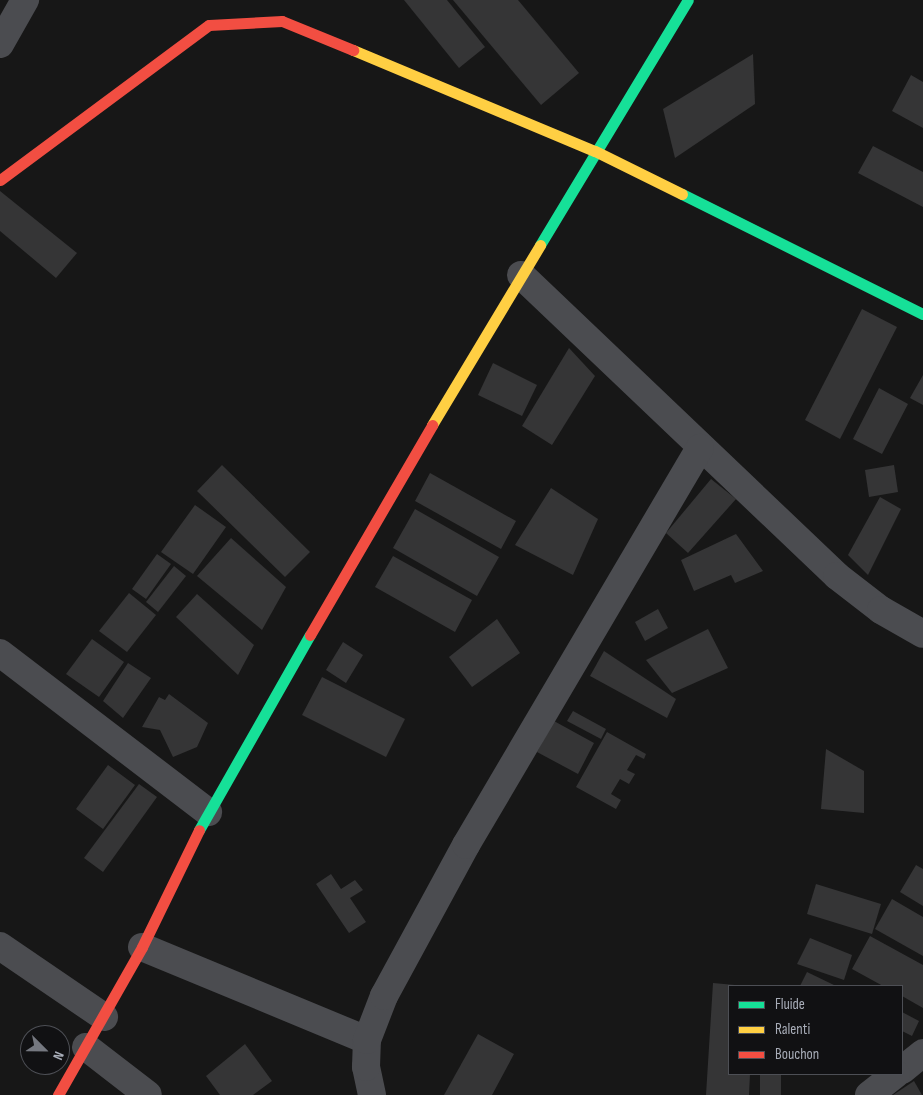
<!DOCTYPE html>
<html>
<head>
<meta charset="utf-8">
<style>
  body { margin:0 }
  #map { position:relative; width:923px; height:1095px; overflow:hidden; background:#171717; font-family:"Sofia Sans Condensed",sans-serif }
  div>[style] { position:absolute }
  .building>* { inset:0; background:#353536 }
  .street>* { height:28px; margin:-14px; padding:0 14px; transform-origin:14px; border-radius:14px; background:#4b4c50 }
  .fast>* { height:11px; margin:-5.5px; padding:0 5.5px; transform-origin:5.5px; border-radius:5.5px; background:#16e098 }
  .slow>* { height:11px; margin:-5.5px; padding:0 5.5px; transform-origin:5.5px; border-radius:5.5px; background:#ffcf43 }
  .jam>* { height:11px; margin:-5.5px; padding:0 5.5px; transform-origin:5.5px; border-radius:5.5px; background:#f24e42 }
  span { translate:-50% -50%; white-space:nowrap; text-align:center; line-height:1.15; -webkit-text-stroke:4.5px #111113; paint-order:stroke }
  .legend { position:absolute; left:728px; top:985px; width:175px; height:90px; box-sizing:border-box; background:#111113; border:1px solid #4d4f55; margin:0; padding:6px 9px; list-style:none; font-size:15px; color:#a8adb8 }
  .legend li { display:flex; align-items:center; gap:10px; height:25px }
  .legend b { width:25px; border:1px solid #4d4f55 }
  .north { position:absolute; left:20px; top:1025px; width:50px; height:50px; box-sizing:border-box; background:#111113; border:1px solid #4d4f55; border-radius:50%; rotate:113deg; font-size:14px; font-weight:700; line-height:20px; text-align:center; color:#a8adb8 }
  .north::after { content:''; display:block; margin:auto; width:18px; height:22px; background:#757880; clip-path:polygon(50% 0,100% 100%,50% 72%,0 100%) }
</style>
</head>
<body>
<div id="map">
  <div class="building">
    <i style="clip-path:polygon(404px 0,447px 0,485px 47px,459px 68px)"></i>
    <i style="clip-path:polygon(453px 0,518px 0,579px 73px,541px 105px)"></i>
    <i style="clip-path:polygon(753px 54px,755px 104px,675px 158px,663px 109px)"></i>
    <i style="clip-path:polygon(911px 75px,923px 82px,923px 128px,892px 111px)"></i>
    <i style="clip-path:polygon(873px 146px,923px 172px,923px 207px,858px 173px)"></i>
    <i style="clip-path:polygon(0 191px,77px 253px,56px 278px,0 231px)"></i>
    <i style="clip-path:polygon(862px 309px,897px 327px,840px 439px,805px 420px)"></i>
    <i style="clip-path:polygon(569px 348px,595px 376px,552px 445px,522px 426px)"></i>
    <i style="clip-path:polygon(493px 363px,537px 385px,522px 416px,478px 395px)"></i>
    <i style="clip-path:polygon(923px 375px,923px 405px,910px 398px)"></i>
    <i style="clip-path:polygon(879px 388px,908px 404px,882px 454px,853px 439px)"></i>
    <i style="clip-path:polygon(222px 465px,310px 552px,285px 577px,197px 491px)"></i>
    <i style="clip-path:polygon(894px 465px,898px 492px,869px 497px,865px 470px)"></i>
    <i style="clip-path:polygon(430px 473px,516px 521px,501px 549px,415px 501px)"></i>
    <i style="clip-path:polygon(711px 479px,736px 499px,688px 553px,666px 533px)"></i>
    <i style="clip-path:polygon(551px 488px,598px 519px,573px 575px,515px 545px)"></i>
    <i style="clip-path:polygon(880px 497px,901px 509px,868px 575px,848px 555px)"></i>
    <i style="clip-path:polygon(195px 505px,226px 527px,193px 574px,161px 552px)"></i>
    <i style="clip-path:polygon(415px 509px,499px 557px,477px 596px,393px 548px)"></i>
    <i style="clip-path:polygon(736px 534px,763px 571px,735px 583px,731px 575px,694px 591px,681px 560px)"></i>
    <i style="clip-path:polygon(231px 538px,286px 587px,262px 630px,197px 576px)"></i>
    <i style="clip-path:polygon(157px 554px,171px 564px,146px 599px,132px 589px)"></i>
    <i style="clip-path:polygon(393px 556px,472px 600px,455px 632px,375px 587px)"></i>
    <i style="clip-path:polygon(174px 566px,186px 576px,158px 612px,146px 602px)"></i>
    <i style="clip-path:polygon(129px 593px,156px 615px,127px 652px,99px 631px)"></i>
    <i style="clip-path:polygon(197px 594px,254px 645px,238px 675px,176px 617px)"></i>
    <i style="clip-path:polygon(658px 609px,668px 628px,645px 641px,635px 622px)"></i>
    <i style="clip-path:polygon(497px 619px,520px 653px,472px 687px,449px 657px)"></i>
    <i style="clip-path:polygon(708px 629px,728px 668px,672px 693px,646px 660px)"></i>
    <i style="clip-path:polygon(92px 639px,124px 662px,99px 697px,66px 674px)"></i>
    <i style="clip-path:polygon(343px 642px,363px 655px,346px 683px,326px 670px)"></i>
    <i style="clip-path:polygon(604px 651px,676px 699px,667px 718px,590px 676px)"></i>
    <i style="clip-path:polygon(128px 663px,151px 678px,123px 718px,103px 701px)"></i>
    <i style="clip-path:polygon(322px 677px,405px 719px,386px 757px,302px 715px)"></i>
    <i style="clip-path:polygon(169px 694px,208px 723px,197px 747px,173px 757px,160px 730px,142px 727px,159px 697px,165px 700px)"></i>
    <i style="clip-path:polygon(573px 711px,606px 729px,601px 739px,567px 721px)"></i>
    <i style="clip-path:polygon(554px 721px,594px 743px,578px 774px,537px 752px)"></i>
    <i style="clip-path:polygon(607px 732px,646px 754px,644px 759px,636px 755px,627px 770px,635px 774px,629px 784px,620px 779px,611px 794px,621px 800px,616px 809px,576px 787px)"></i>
    <i style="clip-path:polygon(826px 749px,864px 771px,864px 813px,821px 809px)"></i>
    <i style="clip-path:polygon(108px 765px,135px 785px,103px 829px,76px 809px)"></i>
    <i style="clip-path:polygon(139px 784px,157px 797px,103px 872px,84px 858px)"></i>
    <i style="clip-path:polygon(916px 865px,923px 869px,923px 906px,900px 892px)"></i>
    <i style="clip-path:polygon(331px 874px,341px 889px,355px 880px,363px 890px,350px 898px,366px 922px,349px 933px,316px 884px)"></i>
    <i style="clip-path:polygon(816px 884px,881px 904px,872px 934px,807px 914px)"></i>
    <i style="clip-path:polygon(892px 899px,923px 917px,923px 956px,875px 929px)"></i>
    <i style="clip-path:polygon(870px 936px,923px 965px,923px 1008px,902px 996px,902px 986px,883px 986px,852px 969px)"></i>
    <i style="clip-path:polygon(810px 938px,852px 955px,844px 980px,797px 964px)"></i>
    <i style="clip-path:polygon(807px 972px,836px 986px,800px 986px)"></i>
    <i style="clip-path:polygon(713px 983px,735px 985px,729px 986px,729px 1074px,750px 1074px,749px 1095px,706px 1095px)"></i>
    <i style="clip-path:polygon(902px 1012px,919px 1021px,912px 1036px,902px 1031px)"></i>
    <i style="clip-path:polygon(478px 1034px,514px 1054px,492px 1095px,444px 1095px)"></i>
    <i style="clip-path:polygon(245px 1044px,272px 1081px,253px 1095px,220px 1095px,206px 1076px)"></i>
    <i style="clip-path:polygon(760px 1074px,781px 1074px,781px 1095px,760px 1095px)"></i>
    <i style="clip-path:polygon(914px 1081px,922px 1095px,893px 1095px)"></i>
  </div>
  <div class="street">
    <i style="left:0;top:44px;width:51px;rotate:-60.4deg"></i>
    <i style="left:521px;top:275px;width:436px;rotate:43.6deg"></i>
    <i style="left:837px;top:576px;width:56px;rotate:37.7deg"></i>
    <i style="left:881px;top:610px;width:48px;rotate:29.7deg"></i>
    <i style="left:0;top:653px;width:262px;rotate:37.4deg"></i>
    <i style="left:0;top:946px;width:126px;rotate:34.3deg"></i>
    <i style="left:142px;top:947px;width:243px;rotate:22.5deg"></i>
    <i style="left:86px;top:1047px;width:78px;rotate:37.7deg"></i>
    <i style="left:902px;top:1070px;width:27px;rotate:-39deg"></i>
    <i style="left:372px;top:1095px;width:29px;rotate:-102deg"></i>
    <i style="left:366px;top:1067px;width:27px;rotate:-88deg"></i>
    <i style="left:367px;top:1040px;width:47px;rotate:-68.9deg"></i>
    <i style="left:384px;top:996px;width:172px;rotate:-61.5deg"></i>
    <i style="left:466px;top:845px;width:461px;rotate:-59.5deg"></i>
    <i style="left:869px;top:1095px;width:34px;rotate:-38deg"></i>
  </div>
  <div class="fast">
    <i style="left:682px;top:194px;width:269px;rotate:26.5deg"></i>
    <i style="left:540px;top:245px;width:286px;rotate:-58.9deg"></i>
    <i style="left:199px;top:830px;width:224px;rotate:-60.4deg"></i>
  </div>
  <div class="slow">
    <i style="left:353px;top:50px;width:262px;rotate:22.7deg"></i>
    <i style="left:595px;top:151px;width:97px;rotate:26.3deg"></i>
    <i style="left:432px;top:425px;width:210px;rotate:-59deg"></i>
  </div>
  <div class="jam">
    <i style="left:0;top:180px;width:260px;rotate:-36.6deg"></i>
    <i style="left:209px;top:25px;width:73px;rotate:-3.1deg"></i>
    <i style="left:282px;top:21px;width:77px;rotate:22.2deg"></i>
    <i style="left:310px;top:635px;width:243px;rotate:-59.8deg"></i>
    <i style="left:58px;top:1095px;width:170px;rotate:-60.4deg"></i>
    <i style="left:142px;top:947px;width:130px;rotate:-64deg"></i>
  </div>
  <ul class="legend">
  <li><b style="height:6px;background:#16e098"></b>Fluide</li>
  <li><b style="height:6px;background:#ffcf43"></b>Ralenti</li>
  <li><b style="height:6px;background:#f24e42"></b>Bouchon</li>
  </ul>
  <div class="north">N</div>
</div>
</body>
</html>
